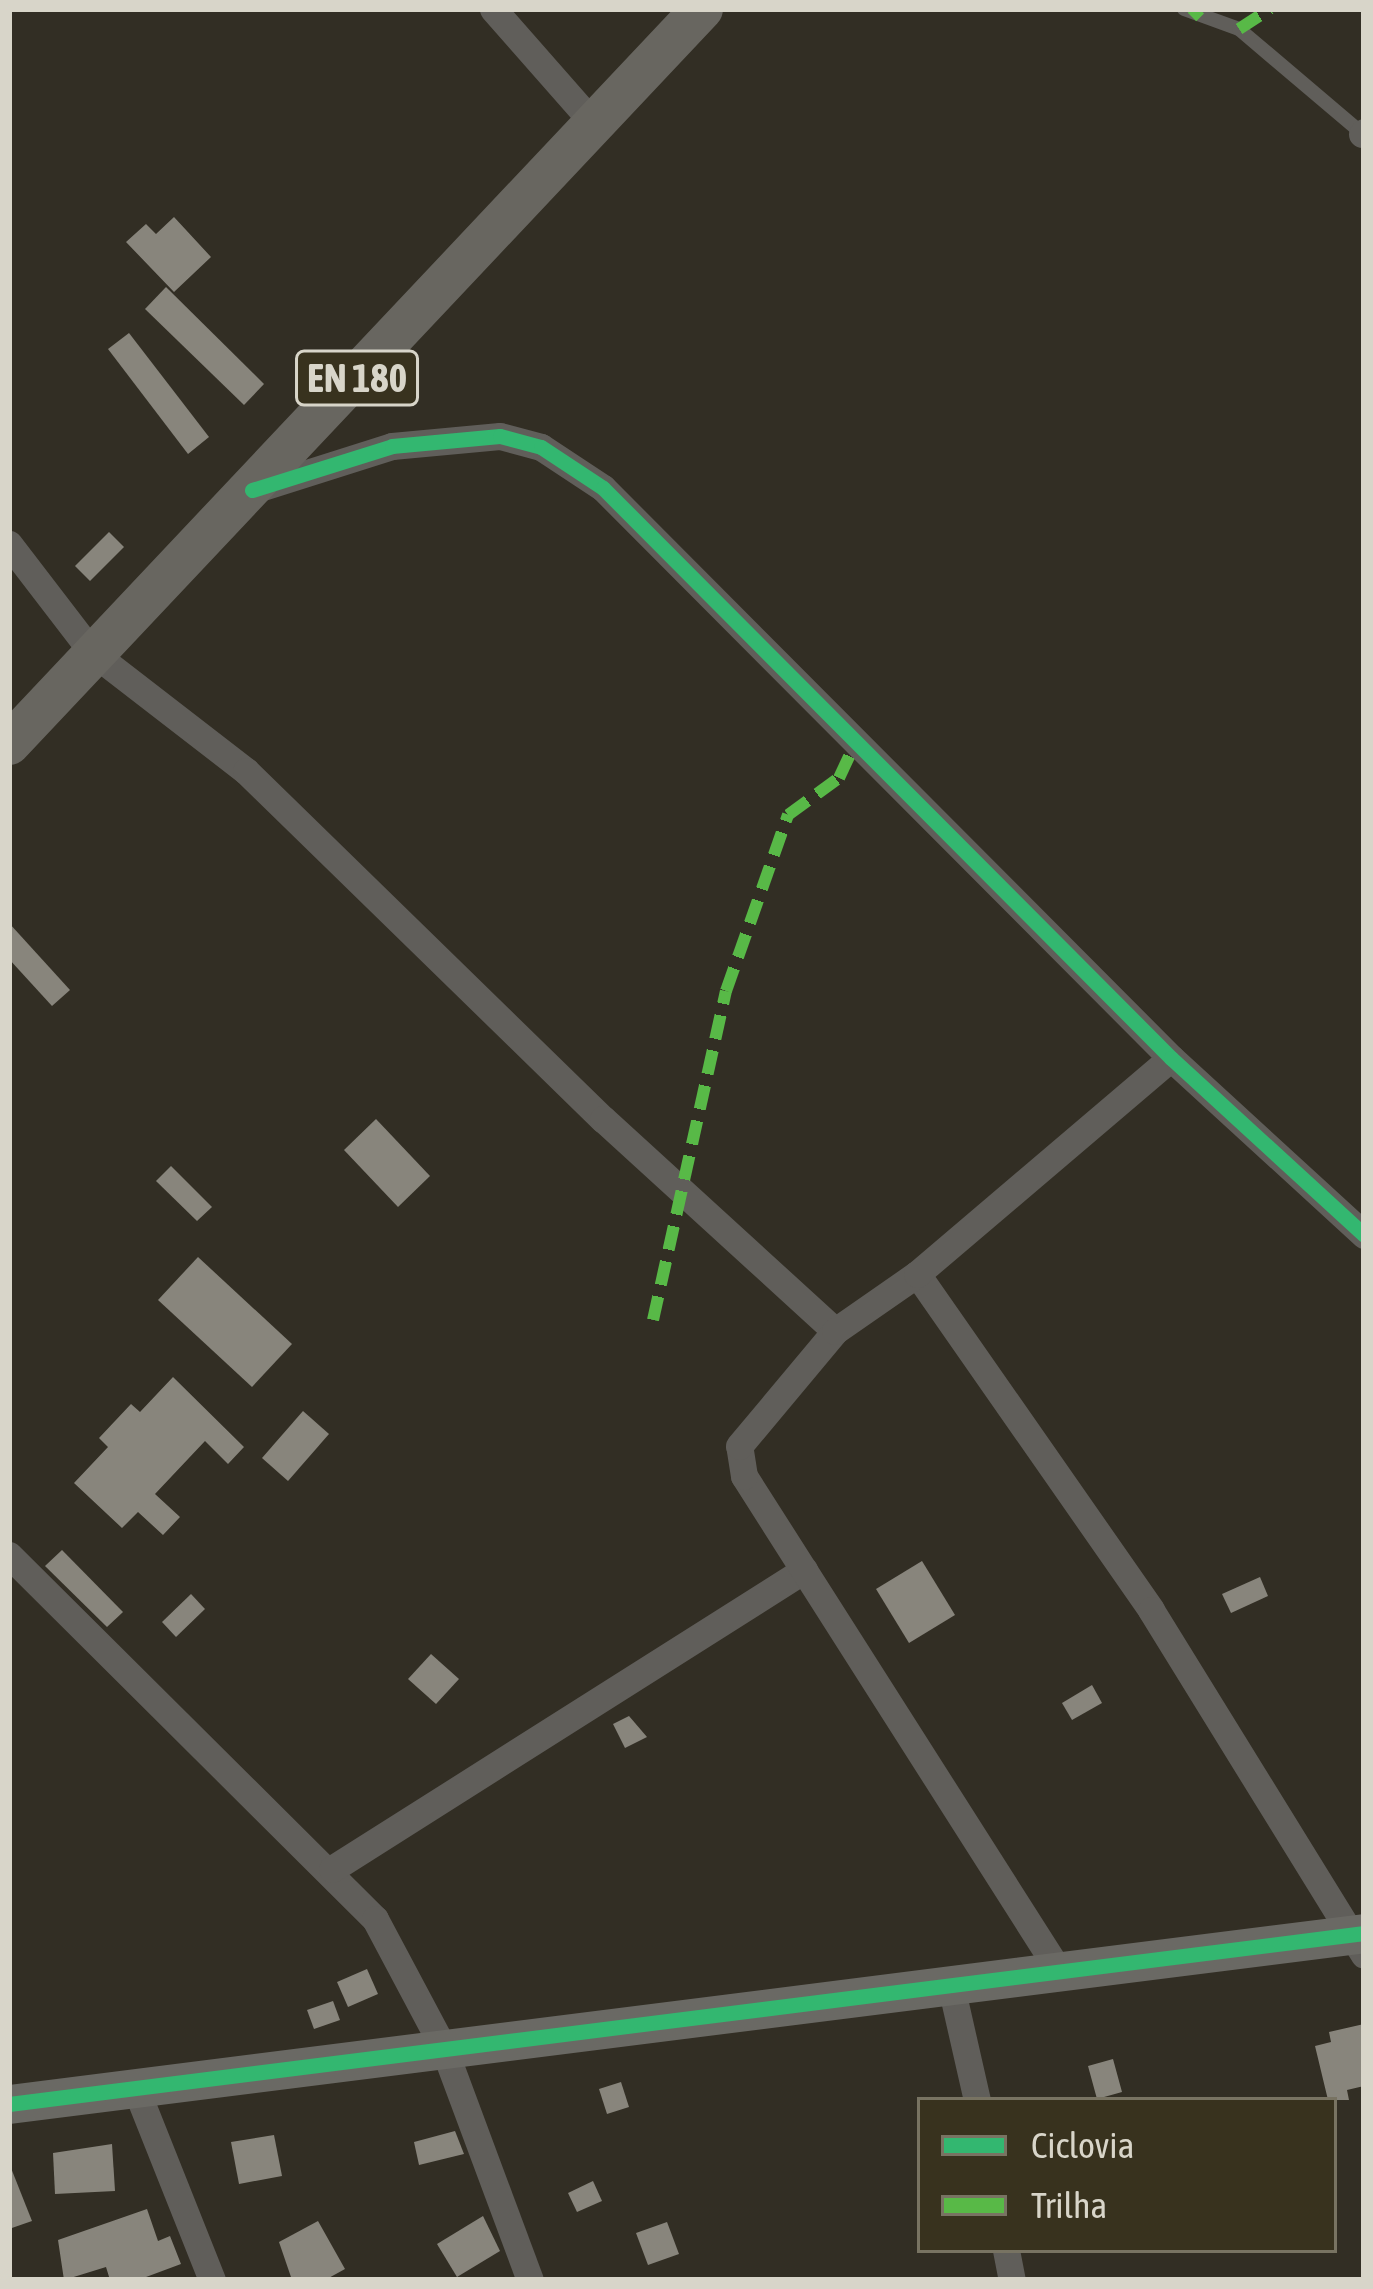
<!DOCTYPE html>
<html>
<head>
<meta charset="utf-8">
<style>
  body { margin:0 }
  #map { position:relative; width:1373px; height:2289px; overflow:hidden; background:#322e24; font-family:"Asap Condensed",sans-serif }
  div>[style] { position:absolute }
  .building>* { inset:0; background:#88857c }
  .lane>* { height:14px; margin:-7px; padding:0 7px; transform-origin:7px; border-radius:7px; background:#605e5a }
  .street>* { height:27px; margin:-13.5px; padding:0 13.5px; transform-origin:13.5px; border-radius:13.5px; background:#605e5a }
  .secondary>* { height:39px; margin:-19.5px; padding:0 19.5px; transform-origin:19.5px; border-radius:19.5px; background:#6a6964 }
  .primary>* { height:42px; margin:-21px; padding:0 21px; transform-origin:21px; border-radius:21px; background:#686660 }
  .quiet>* { height:12px; margin-top:-6px; transform-origin:0; background:repeating-linear-gradient(90deg,#58b947 0 24px,transparent 0 36px) }
  .cycleway>* { height:15px; margin:-7.5px; padding:0 7.5px; transform-origin:7.5px; border-radius:7.5px; background:#33b770 }
  span { translate:-50% -50%; white-space:nowrap; text-align:center; line-height:1.15; -webkit-text-stroke:12px #38321e; paint-order:stroke }
  .shield-label span { padding:3px 9px; background:#38321e; border:3px solid; border-radius:9px; -webkit-text-stroke-width:0 }
  .shield-label { font-size:39px; color:#d8d5c9; font-weight:700 }
  .frame { position:absolute; inset:0; border:12px solid #d8d5c9; pointer-events:none }
  .legend { position:absolute; left:917px; top:2097px; width:420px; height:156px; box-sizing:border-box; background:#38321e; border:3px solid #787362; margin:0; padding:15px 21px; list-style:none; font-size:36px; color:#d8d5c9 }
  .legend li { display:flex; align-items:center; gap:24px; height:60px }
  .legend b { width:60px; border:3px solid #787362 }
</style>
</head>
<body>
<div id="map">
  <div class="building">
    <i style="clip-path:polygon(174px 217px,211px 257px,174px 292px,126px 242px,146px 224px,156px 234px)"></i>
    <i style="clip-path:polygon(166px 287px,264px 384px,244px 405px,145px 309px)"></i>
    <i style="clip-path:polygon(129px 333px,209px 437px,188px 454px,108px 349px)"></i>
    <i style="clip-path:polygon(109px 532px,124px 547px,90px 581px,75px 566px)"></i>
    <i style="clip-path:polygon(9px 923px,70px 990px,52px 1006px,9px 959px)"></i>
    <i style="clip-path:polygon(376px 1119px,430px 1176px,398px 1207px,344px 1150px)"></i>
    <i style="clip-path:polygon(171px 1166px,212px 1207px,197px 1221px,156px 1181px)"></i>
    <i style="clip-path:polygon(198px 1257px,292px 1344px,252px 1387px,158px 1300px)"></i>
    <i style="clip-path:polygon(173px 1377px,244px 1447px,228px 1464px,205px 1441px,155px 1494px,180px 1517px,163px 1535px,138px 1512px,122px 1528px,74px 1483px,108px 1447px,99px 1438px,131px 1404px,140px 1412px)"></i>
    <i style="clip-path:polygon(303px 1411px,329px 1434px,288px 1481px,262px 1458px)"></i>
    <i style="clip-path:polygon(62px 1550px,123px 1612px,107px 1627px,45px 1566px)"></i>
    <i style="clip-path:polygon(922px 1561px,955px 1615px,909px 1643px,876px 1589px)"></i>
    <i style="clip-path:polygon(1260px 1577px,1268px 1596px,1231px 1613px,1222px 1594px)"></i>
    <i style="clip-path:polygon(191px 1594px,205px 1609px,176px 1637px,162px 1622px)"></i>
    <i style="clip-path:polygon(431px 1654px,459px 1679px,436px 1704px,408px 1679px)"></i>
    <i style="clip-path:polygon(1092px 1685px,1102px 1703px,1072px 1720px,1062px 1703px)"></i>
    <i style="clip-path:polygon(629px 1716px,647px 1737px,625px 1748px,613px 1724px)"></i>
    <i style="clip-path:polygon(367px 1969px,378px 1994px,348px 2007px,337px 1982px)"></i>
    <i style="clip-path:polygon(333px 2001px,340px 2020px,314px 2029px,307px 2010px)"></i>
    <i style="clip-path:polygon(1364px 2024px,1364px 2086px,1347px 2090px,1349px 2100px,1328px 2100px,1315px 2046px,1331px 2042px,1329px 2032px)"></i>
    <i style="clip-path:polygon(1113px 2059px,1122px 2092px,1097px 2099px,1088px 2066px)"></i>
    <i style="clip-path:polygon(621px 2082px,629px 2107px,607px 2114px,599px 2089px)"></i>
    <i style="clip-path:polygon(455px 2131px,464px 2154px,419px 2165px,414px 2142px)"></i>
    <i style="clip-path:polygon(274px 2135px,282px 2176px,239px 2184px,231px 2142px)"></i>
    <i style="clip-path:polygon(112px 2144px,115px 2191px,55px 2194px,53px 2153px)"></i>
    <i style="clip-path:polygon(9px 2163px,32px 2221px,9px 2229px)"></i>
    <i style="clip-path:polygon(593px 2181px,602px 2201px,577px 2212px,568px 2193px)"></i>
    <i style="clip-path:polygon(147px 2209px,158px 2241px,170px 2236px,181px 2264px,138px 2280px,110px 2280px,106px 2267px,64px 2280px,58px 2240px)"></i>
    <i style="clip-path:polygon(483px 2216px,500px 2251px,457px 2277px,437px 2244px)"></i>
    <i style="clip-path:polygon(318px 2221px,345px 2269px,325px 2280px,292px 2280px,279px 2242px)"></i>
    <i style="clip-path:polygon(667px 2222px,679px 2254px,648px 2265px,636px 2233px)"></i>
  </div>
  <div class="lane">
    <i style="left:1184px;top:9px;width:59px;rotate:20deg"></i>
    <i style="left:1239px;top:29px;width:162px;rotate:40.3deg"></i>
  </div>
  <div class="street">
    <i style="left:493px;top:9px;width:152px;rotate:48.7deg"></i>
    <i style="left:1362px;top:134px;width:3px;rotate:-45deg"></i>
    <i style="left:256px;top:489px;width:143px;rotate:-17.5deg"></i>
    <i style="left:392px;top:446px;width:108px;rotate:-5.3deg"></i>
    <i style="left:500px;top:436px;width:42px;rotate:15deg"></i>
    <i style="left:541px;top:447px;width:74px;rotate:33.5deg"></i>
    <i style="left:603px;top:488px;width:805px;rotate:45.1deg"></i>
    <i style="left:1171px;top:1058px;width:262px;rotate:42.5deg"></i>
    <i style="left:9px;top:544px;width:136px;rotate:52.5deg"></i>
    <i style="left:92px;top:652px;width:195px;rotate:37.7deg"></i>
    <i style="left:246px;top:771px;width:499px;rotate:44.3deg"></i>
    <i style="left:603px;top:1119px;width:314px;rotate:42.4deg"></i>
    <i style="left:917px;top:1274px;width:409px;rotate:55.1deg"></i>
    <i style="left:1151px;top:1610px;width:405px;rotate:58.3deg"></i>
    <i style="left:9px;top:1555px;width:516px;rotate:44.84deg"></i>
    <i style="left:375px;top:1919px;width:147px;rotate:62deg"></i>
    <i style="left:444px;top:2049px;width:246px;rotate:69.6deg"></i>
    <i style="left:332px;top:1869px;width:559px;rotate:-32.35deg"></i>
    <i style="left:1061px;top:1974px;width:590px;rotate:-122.48deg"></i>
    <i style="left:744px;top:1476px;width:30px;rotate:-99deg"></i>
    <i style="left:739px;top:1446px;width:150px;rotate:-50.1deg"></i>
    <i style="left:835px;top:1331px;width:100px;rotate:-34.8deg"></i>
    <i style="left:917px;top:1274px;width:333px;rotate:-40.4deg"></i>
    <i style="left:951px;top:1986px;width:117px;rotate:77.2deg"></i>
    <i style="left:134px;top:2084px;width:211px;rotate:68.3deg"></i>
    <i style="left:1006px;top:2250px;width:31px;rotate:79deg"></i>
  </div>
  <div class="secondary">
    <i style="left:9px;top:2104px;width:1366px;rotate:-7.19deg"></i>
  </div>
  <div class="primary">
    <i style="left:9px;top:744px;width:1010px;rotate:-46.68deg"></i>
  </div>
  <div class="quiet">
    <i style="left:1192px;top:17px;width:11px;rotate:-45deg"></i>
    <i style="left:1239px;top:29px;width:37px;rotate:-33deg"></i>
    <i style="left:653px;top:1320px;width:337px;rotate:-77.5deg"></i>
    <i style="left:726px;top:991px;width:187px;rotate:-70.6deg"></i>
    <i style="left:788px;top:815px;width:63px;rotate:-36deg"></i>
    <i style="left:839px;top:778px;width:40px;rotate:-65deg"></i>
  </div>
  <div class="cycleway">
    <i style="left:252px;top:490px;width:147px;rotate:-17.4deg"></i>
    <i style="left:392px;top:446px;width:108px;rotate:-5.3deg"></i>
    <i style="left:500px;top:436px;width:42px;rotate:15deg"></i>
    <i style="left:541px;top:447px;width:74px;rotate:33.5deg"></i>
    <i style="left:603px;top:488px;width:805px;rotate:45.1deg"></i>
    <i style="left:1171px;top:1058px;width:262px;rotate:42.5deg"></i>
    <i style="left:9px;top:2104px;width:1366px;rotate:-7.19deg"></i>
  </div>
  <div class="shield-label">
    <span style="left:357px;top:378px">EN 180</span>
  </div>
  <div class="frame"></div>
  <ul class="legend">
  <li><b style="height:15px;background:#33b770"></b>Ciclovia</li>
  <li><b style="height:15px;background:#58b947"></b>Trilha</li>
  </ul>
</div>
</body>
</html>
